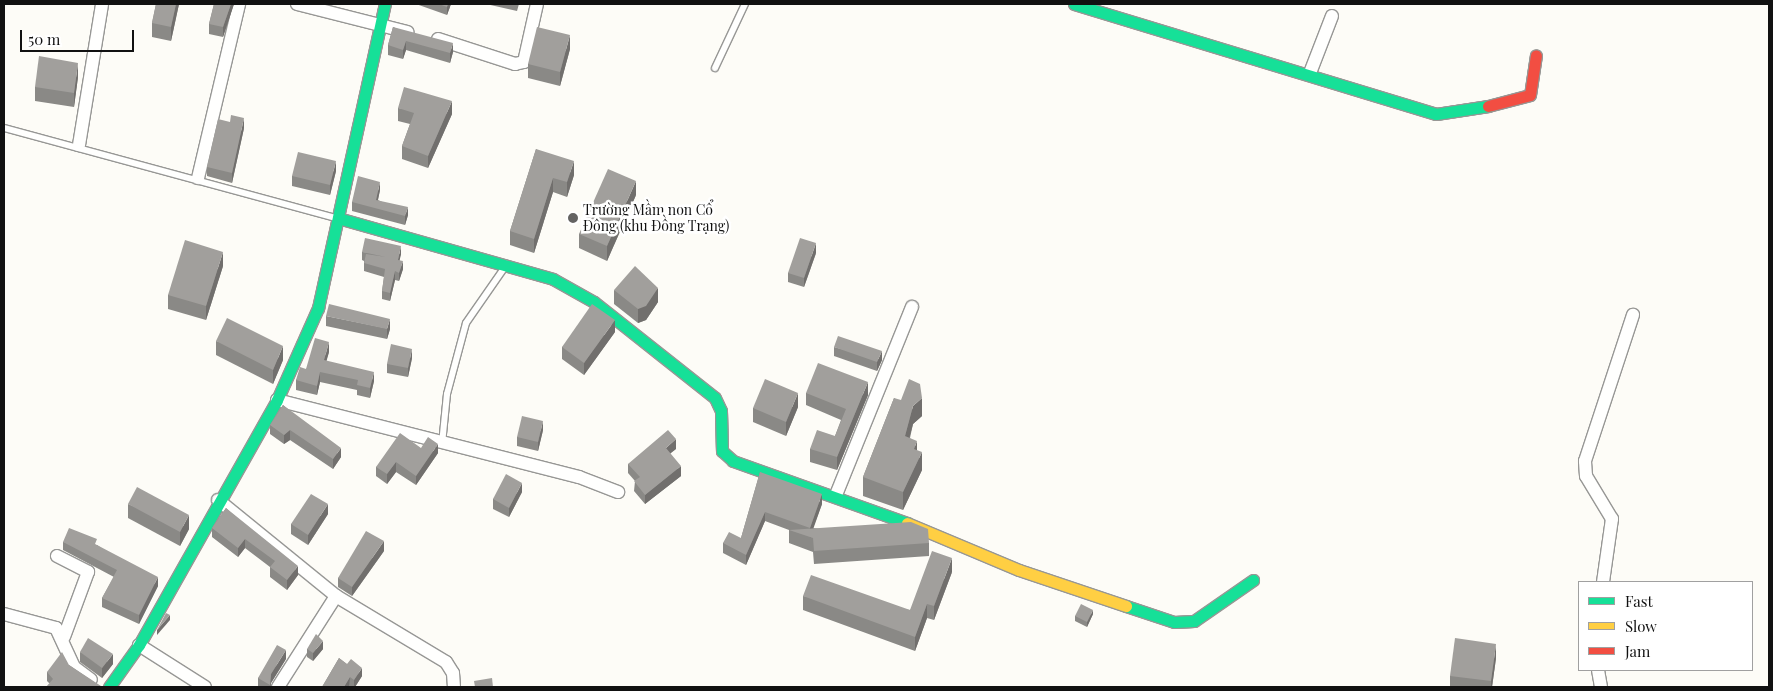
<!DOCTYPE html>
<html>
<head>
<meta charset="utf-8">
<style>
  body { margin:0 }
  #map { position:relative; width:1773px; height:691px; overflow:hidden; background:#fdfcf7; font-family:"Playfair Display",serif }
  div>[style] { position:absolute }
  .roads { filter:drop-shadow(1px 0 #979795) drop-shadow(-1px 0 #979795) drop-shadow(0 1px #979795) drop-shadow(0 -1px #979795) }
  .lane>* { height:6px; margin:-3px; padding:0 3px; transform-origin:3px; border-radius:3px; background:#fffffe }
  .street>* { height:12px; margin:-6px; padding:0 6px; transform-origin:6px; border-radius:6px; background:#fffffe }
  .fast>* { height:11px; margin:-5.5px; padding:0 5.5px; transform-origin:5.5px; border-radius:5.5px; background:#16e098 }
  .slow>* { height:11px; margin:-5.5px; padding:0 5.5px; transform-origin:5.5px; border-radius:5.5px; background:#ffcf43 }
  .jam>* { height:11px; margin:-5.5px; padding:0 5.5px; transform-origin:5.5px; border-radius:5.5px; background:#f24e42 }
  .wall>* { inset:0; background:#8a8986 }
  .shaded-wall>* { inset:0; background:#716f6d }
  .building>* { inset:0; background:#a19f9c }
  .dots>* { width:14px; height:14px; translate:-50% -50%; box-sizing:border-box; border:2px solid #fff; border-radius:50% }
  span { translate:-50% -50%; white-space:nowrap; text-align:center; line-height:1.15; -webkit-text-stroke:5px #fff; paint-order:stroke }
  .poi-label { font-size:14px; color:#111 }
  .left { translate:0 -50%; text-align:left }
  .frame { position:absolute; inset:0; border:5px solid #111; pointer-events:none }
  .legend { position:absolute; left:1578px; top:581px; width:175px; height:90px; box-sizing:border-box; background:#fff; border:1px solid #a0a0a0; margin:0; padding:6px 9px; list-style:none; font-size:15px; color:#111 }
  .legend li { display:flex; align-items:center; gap:10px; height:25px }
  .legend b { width:25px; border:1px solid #a0a0a0 }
  .scale { position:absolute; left:20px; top:30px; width:114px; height:22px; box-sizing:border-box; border:2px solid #111; border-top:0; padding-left:6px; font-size:15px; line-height:18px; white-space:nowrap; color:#111; -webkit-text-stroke:4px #fff; paint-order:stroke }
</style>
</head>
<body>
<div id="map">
  <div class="roads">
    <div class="lane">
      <i style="left:715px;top:68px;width:71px;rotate:-64.9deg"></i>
      <i style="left:4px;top:128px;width:344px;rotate:15.2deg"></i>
      <i style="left:442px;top:444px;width:50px;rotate:-84.3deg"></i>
      <i style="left:447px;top:394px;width:73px;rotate:-75deg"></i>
      <i style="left:466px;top:323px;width:72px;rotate:-55.2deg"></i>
    </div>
    <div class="street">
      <i style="left:297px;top:4px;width:114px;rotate:14.2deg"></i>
      <i style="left:438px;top:39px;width:81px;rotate:18deg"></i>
      <i style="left:515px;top:64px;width:9px;rotate:-13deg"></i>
      <i style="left:524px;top:62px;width:59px;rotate:-77.4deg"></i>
      <i style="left:1310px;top:73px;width:61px;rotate:-68.9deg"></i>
      <i style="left:79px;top:145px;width:143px;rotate:-80.7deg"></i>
      <i style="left:198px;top:178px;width:179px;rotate:-76.7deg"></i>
      <i style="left:277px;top:400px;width:312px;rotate:14.3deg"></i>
      <i style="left:579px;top:477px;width:42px;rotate:21deg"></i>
      <i style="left:836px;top:495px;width:203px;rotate:-68deg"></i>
      <i style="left:218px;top:500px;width:152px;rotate:39.1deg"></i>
      <i style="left:336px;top:596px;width:128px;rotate:31deg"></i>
      <i style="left:446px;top:662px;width:13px;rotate:58deg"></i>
      <i style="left:453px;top:673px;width:14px;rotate:86deg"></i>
      <i style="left:57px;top:556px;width:35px;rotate:27deg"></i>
      <i style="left:88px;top:572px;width:69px;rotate:110.3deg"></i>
      <i style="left:1603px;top:582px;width:64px;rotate:-81.9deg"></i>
      <i style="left:1612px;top:519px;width:50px;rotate:-121.2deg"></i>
      <i style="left:1586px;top:476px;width:15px;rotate:-94deg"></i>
      <i style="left:1585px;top:461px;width:154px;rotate:-71.8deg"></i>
      <i style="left:4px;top:614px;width:54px;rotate:15.1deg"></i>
      <i style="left:56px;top:628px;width:43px;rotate:65.2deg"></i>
      <i style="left:74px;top:667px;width:21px;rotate:37deg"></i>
      <i style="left:139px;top:645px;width:78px;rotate:32.5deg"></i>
      <i style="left:1598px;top:670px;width:17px;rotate:80deg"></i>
      <i style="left:278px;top:687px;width:108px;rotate:-57.5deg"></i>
    </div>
    <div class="fast">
      <i style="left:1074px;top:4px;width:378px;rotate:16.9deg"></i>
      <i style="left:1436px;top:114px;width:53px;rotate:-8.7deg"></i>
      <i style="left:338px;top:218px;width:223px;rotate:15.8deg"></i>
      <i style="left:553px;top:279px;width:47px;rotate:29.3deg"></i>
      <i style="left:594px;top:302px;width:154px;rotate:38.4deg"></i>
      <i style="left:715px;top:398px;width:14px;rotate:65deg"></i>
      <i style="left:721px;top:411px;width:40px;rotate:88.6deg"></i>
      <i style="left:722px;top:451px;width:15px;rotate:42deg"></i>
      <i style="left:733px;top:461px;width:185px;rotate:19.6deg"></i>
      <i style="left:1126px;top:606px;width:51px;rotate:18.4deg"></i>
      <i style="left:1174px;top:622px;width:20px;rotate:-3deg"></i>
      <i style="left:1194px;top:621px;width:72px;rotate:-34.8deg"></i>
      <i style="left:109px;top:687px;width:52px;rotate:-54.5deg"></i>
      <i style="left:139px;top:645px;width:281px;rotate:-60.6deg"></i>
      <i style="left:277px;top:400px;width:101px;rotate:-66deg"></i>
      <i style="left:318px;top:308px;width:311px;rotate:-77.6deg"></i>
    </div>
    <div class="slow">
      <i style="left:907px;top:523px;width:121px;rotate:22.8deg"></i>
      <i style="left:1019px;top:570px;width:113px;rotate:18.6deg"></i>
    </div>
    <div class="jam">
      <i style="left:1488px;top:106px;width:43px;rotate:-14.7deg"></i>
      <i style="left:1530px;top:95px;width:40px;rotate:-81.5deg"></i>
    </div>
  </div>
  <div class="wall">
    <i style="clip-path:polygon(156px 4px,179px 4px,171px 41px,152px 37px,152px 23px)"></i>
    <i style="clip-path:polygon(214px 4px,234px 4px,223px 37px,209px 34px,209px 24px)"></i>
    <i style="clip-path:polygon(416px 4px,451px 4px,447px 15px)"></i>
    <i style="clip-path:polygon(486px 4px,519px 4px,517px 11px)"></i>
    <i style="clip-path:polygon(393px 27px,453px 52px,450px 63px,406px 50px,403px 59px,388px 55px,388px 45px)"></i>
    <i style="clip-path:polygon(570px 49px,560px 86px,528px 78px,528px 64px)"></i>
    <i style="clip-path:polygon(78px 77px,74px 107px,35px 101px,35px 87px)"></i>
    <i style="clip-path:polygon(398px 108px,452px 114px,428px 168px,402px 159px,402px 146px,410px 124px,398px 121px)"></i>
    <i style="clip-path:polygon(244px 128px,232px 183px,207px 176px,207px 167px)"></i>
    <i style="clip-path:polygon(536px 149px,574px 175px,567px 197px,553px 192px,534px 253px,510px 245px,510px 231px)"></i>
    <i style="clip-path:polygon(336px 171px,330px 195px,292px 186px,292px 176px)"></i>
    <i style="clip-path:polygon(380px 190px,378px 200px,408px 215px,405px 225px,352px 211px,352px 202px)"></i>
    <i style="clip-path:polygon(636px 195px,607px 261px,579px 248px,579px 234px)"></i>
    <i style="clip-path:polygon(362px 252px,401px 254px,399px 260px,403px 269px,399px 281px,395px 280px,390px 301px,382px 299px,382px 291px,384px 277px,364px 271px,364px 261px,362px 260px)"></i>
    <i style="clip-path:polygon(816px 253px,804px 287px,788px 282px,788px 273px)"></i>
    <i style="clip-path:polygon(223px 266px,206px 320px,168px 309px,168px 295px)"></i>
    <i style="clip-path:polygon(614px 290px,658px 302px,646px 320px,638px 323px,614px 304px)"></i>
    <i style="clip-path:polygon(326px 316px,390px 329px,387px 339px,326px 326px)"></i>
    <i style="clip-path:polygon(615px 332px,584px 375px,562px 359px,562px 347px)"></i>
    <i style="clip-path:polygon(216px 341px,283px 360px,273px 384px,216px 355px)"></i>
    <i style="clip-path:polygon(834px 347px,882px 360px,877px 371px,834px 356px)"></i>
    <i style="clip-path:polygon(329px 352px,326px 361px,374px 381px,370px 398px,357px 395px,357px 390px,320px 382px,317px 395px,296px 390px,296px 380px,306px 369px)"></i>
    <i style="clip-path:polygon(412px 358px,408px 377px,387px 373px,387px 364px)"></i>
    <i style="clip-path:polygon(806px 393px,868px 395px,837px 470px,810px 462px,810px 449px,835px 436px,841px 420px,806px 405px)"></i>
    <i style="clip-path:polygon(894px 398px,922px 416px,913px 424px,910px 438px,917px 450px,922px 470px,903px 510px,863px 496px,863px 477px)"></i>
    <i style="clip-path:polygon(283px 405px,341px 457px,333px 469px,290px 440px,284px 444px,270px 434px,270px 425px)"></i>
    <i style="clip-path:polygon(798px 407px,786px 436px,753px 422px,753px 408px)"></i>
    <i style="clip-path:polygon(543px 430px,538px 451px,517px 446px,517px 437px)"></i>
    <i style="clip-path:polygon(421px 448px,438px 453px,416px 485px,396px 472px,387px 484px,376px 476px,376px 467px)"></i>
    <i style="clip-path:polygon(676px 449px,670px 453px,681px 476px,645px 504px,634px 491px,635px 481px,628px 473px,628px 464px)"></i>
    <i style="clip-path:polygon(760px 472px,822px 504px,813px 528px,929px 543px,929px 556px,814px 564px,813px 552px,789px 543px,789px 530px,765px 521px,746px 565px,723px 553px,723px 543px,741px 538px)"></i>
    <i style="clip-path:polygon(522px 492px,509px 517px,493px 509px,493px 499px)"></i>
    <i style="clip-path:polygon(128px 504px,189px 529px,180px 546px,128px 518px)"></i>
    <i style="clip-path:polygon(226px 508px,298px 575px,287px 590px,270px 577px,270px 567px,245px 548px,238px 557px,212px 537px,212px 528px)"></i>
    <i style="clip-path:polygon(328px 514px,308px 545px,291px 534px,291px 524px)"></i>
    <i style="clip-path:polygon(63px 542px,97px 545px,158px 586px,139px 624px,102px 607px,102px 598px,114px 577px,63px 550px)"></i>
    <i style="clip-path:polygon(384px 551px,352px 596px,338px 587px,338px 578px)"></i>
    <i style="clip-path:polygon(952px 572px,934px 620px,927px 618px,915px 651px,803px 610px,803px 596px,910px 610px)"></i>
    <i style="clip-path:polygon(1093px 614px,1087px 627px,1075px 621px,1075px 616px)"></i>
    <i style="clip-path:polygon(307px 649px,323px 649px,313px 661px,307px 657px)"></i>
    <i style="clip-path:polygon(80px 652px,113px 664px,102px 678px,80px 662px)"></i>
    <i style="clip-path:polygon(339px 658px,362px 676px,355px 687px,351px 687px,350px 686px,349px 687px,322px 687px)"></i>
    <i style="clip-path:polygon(1496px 658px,1492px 687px,1450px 687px,1450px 676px)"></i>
    <i style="clip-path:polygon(286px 659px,271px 683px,271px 687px,258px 687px,258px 678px)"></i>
    <i style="clip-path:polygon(69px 665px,101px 687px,49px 683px,47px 681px,47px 672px)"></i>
  </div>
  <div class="shaded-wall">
    <i style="clip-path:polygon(176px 4px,179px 4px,171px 41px,171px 27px)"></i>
    <i style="clip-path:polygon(231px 4px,234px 4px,223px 37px,223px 27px)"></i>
    <i style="clip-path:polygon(448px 4px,451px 4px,447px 15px,447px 7px)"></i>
    <i style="clip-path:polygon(570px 35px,570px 49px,560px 86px,560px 72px)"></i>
    <i style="clip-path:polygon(406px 41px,406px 50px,403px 59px,403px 50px)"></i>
    <i style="clip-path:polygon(453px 43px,453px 52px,450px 63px,450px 53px)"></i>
    <i style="clip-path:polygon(78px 63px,78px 77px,74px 107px,74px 93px)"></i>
    <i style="clip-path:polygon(452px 101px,452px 114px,428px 168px,428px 156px)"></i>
    <i style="clip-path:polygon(244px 118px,244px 128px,232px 183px,232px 173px)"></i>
    <i style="clip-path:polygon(336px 161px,336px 171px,330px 195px,330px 185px)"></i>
    <i style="clip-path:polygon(574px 161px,574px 175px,567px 197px,567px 182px)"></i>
    <i style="clip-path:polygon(553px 178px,553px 192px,534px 253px,534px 239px)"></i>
    <i style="clip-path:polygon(636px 181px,636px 195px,607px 261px,607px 246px)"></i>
    <i style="clip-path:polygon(380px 182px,380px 190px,376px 208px,376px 200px)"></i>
    <i style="clip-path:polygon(408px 207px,408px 215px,405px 225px,405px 216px)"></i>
    <i style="clip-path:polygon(816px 243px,816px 253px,804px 287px,804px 278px)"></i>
    <i style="clip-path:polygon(401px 246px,401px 254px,398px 268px,398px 260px)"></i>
    <i style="clip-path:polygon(223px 252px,223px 266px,206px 320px,206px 306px)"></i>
    <i style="clip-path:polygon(403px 261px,403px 269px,399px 281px,399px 273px)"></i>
    <i style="clip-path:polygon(395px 271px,395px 280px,390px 301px,390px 293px)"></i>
    <i style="clip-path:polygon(658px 288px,658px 302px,646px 320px,638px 323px,638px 309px)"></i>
    <i style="clip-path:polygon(390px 319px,390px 329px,387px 339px,387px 329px)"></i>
    <i style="clip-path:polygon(615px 320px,615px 332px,584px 375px,584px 363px)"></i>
    <i style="clip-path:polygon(329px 342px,329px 352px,324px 370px,324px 360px)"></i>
    <i style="clip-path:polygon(283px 346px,283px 360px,273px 384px,273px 370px)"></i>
    <i style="clip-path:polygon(412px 349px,412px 358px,408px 377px,408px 368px)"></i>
    <i style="clip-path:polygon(882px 351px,882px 360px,877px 371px,877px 362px)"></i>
    <i style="clip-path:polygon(320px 372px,320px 382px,317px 395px,317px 386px)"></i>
    <i style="clip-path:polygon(374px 372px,374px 381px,370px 398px,370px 388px)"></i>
    <i style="clip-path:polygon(868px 382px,868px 395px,837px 470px,837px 457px)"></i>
    <i style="clip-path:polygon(798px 393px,798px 407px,786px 436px,786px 422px)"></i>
    <i style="clip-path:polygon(922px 398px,922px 416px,913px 424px,905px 454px,905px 436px,913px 406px)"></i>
    <i style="clip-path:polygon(543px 421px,543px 430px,538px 451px,538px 442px)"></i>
    <i style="clip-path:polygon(290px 430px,290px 440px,284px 444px,284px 435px)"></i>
    <i style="clip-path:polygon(676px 439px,676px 449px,666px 457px,666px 448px)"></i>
    <i style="clip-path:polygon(917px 441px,917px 459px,914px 449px)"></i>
    <i style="clip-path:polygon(438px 444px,438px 453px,416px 485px,416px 476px)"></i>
    <i style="clip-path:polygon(341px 448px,341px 457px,333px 469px,333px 459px)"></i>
    <i style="clip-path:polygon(922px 452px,922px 470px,903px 510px,903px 492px)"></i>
    <i style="clip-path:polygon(396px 462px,396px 472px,387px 484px,387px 474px)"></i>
    <i style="clip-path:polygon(681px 466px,681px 476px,645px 504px,645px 495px)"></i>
    <i style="clip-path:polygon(522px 483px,522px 492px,509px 517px,509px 508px)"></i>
    <i style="clip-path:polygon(822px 494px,822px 504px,810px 538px,810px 528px)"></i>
    <i style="clip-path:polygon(328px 504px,328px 514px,308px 545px,308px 535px)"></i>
    <i style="clip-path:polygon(765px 512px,765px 521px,746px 565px,746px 555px)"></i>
    <i style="clip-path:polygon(189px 515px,189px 529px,180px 546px,180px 532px)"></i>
    <i style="clip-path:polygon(245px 539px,245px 548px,238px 557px,238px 548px)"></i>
    <i style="clip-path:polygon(384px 541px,384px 551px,352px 596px,352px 587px)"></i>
    <i style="clip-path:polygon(952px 558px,952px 572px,934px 620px,934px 606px)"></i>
    <i style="clip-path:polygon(298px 566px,298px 575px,287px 590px,287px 580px)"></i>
    <i style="clip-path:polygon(158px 577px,158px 586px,139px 624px,139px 615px)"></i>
    <i style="clip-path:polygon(927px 604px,927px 618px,915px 651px,915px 637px)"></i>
    <i style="clip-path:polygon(1093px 610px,1093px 614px,1087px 627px,1087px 622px)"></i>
    <i style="clip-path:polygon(170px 615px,170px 620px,157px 635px,157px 630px)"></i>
    <i style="clip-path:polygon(323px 641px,323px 649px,313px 661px,313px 653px)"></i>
    <i style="clip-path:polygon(1496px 644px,1496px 658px,1492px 687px,1491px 687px,1491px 681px)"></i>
    <i style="clip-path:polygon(286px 650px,286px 659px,271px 683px,270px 687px,271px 674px)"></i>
    <i style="clip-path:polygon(113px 654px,113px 664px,102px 678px,102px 668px)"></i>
    <i style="clip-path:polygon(362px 668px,362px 676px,355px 687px,354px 687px,354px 680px)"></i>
    <i style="clip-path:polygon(350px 677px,349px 687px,344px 687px)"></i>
  </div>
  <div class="building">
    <i style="clip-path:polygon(156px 4px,176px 4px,171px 27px,152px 23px)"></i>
    <i style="clip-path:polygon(214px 4px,231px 4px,223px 27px,209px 24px)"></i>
    <i style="clip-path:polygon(439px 4px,448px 4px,447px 7px)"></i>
    <i style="clip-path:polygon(393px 27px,453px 43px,450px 53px,406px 41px,403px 50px,388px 45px)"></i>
    <i style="clip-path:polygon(537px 27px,570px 35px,560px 72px,528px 64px)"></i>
    <i style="clip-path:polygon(39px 56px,78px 63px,74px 93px,35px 87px)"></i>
    <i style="clip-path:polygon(404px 87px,452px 101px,428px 156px,402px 146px,414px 113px,398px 108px)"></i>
    <i style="clip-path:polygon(231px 115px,244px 118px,232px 173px,207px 167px,218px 119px,230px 122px)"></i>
    <i style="clip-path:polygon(536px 149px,574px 161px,567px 182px,553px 178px,534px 239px,510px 231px)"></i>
    <i style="clip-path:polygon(298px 152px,336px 161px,330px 185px,292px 176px)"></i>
    <i style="clip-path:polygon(608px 169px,636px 181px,607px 246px,579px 234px)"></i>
    <i style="clip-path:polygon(358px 176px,380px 182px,376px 200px,408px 207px,405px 216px,352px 202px)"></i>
    <i style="clip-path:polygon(365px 238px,401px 246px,398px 260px,403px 261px,399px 273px,395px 271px,390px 293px,382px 291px,385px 269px,364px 263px,366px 254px,386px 257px,362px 252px)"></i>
    <i style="clip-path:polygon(800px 238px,816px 243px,804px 278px,788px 273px)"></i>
    <i style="clip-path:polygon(185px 240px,223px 252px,206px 306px,168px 295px)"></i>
    <i style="clip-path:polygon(635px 266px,658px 288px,646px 306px,638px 309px,614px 290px)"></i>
    <i style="clip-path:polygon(329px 304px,390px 319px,387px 329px,326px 316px)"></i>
    <i style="clip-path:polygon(592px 304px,615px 320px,584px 363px,562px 347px)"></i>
    <i style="clip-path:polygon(227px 318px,283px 346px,273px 370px,216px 341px)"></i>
    <i style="clip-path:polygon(838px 336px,882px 351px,877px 362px,834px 347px)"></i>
    <i style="clip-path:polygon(315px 338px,329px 342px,324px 360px,374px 372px,370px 388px,357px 385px,358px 380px,320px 372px,317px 386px,296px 380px,300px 367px,306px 369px)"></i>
    <i style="clip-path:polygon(391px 344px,412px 349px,408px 368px,387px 364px)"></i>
    <i style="clip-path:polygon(818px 363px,868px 382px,837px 457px,810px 449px,817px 430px,835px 436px,846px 409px,806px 393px)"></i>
    <i style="clip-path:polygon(765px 379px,798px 393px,786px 422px,753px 408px)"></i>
    <i style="clip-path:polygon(909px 379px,920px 384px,922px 398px,913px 406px,905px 436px,917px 441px,914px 449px,922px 452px,903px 492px,863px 477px,894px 398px,901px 400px)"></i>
    <i style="clip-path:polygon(283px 405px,341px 448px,333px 459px,290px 430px,284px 435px,270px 425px)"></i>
    <i style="clip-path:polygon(522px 416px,543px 421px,538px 442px,517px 437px)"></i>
    <i style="clip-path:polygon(668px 430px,676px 439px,666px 448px,681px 466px,645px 495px,634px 481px,640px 477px,628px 464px)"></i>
    <i style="clip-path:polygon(400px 433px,421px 448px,428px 437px,438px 444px,416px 476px,396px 462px,387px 474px,376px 467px)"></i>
    <i style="clip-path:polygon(760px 472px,822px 494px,810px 528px,765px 512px,746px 555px,723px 543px,729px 532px,741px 538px)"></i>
    <i style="clip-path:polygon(506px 474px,522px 483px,509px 508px,493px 499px)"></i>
    <i style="clip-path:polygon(137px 487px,189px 515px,180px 532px,128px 504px)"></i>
    <i style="clip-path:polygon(311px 494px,328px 504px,308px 535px,291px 524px)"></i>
    <i style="clip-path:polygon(226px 508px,298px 566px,287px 580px,270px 567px,275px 561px,245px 539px,238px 548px,212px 528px)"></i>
    <i style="clip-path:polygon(911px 522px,928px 529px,929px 543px,814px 551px,813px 538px,789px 530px)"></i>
    <i style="clip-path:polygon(69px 528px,97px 539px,95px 544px,158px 577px,139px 615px,102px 598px,117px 570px,63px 542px)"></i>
    <i style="clip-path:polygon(366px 531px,384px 541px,352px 587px,338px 578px)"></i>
    <i style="clip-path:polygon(932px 551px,952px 558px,934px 606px,927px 604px,915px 637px,803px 596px,811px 575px,910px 610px)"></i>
    <i style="clip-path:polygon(1081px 604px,1093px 610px,1087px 622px,1075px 616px)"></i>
    <i style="clip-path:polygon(166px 613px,170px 615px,157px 630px)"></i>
    <i style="clip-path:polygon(316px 634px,323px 641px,313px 653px,307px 649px)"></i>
    <i style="clip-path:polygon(88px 638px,113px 654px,102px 668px,80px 652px)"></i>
    <i style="clip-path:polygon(1455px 638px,1496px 644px,1491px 681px,1450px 676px)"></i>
    <i style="clip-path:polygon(277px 645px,286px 650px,271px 674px,270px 685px,258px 678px)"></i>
    <i style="clip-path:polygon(62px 652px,69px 665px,101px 686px,101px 687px,46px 687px,53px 679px,47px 672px)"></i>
    <i style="clip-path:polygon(339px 658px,347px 664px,351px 659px,362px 668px,354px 680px,350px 677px,344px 687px,322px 687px)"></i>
    <i style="clip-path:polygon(492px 678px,493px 687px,475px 687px,474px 681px)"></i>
  </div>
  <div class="dots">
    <i style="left:573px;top:218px;background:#646362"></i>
  </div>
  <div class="poi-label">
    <span class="left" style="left:583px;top:218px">Trường Mầm non Cổ<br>Đông (khu Đồng Trạng)</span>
  </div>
  <div class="frame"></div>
  <ul class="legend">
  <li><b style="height:6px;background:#16e098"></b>Fast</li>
  <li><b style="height:6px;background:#ffcf43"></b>Slow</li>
  <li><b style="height:6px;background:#f24e42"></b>Jam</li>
  </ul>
  <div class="scale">50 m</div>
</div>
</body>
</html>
